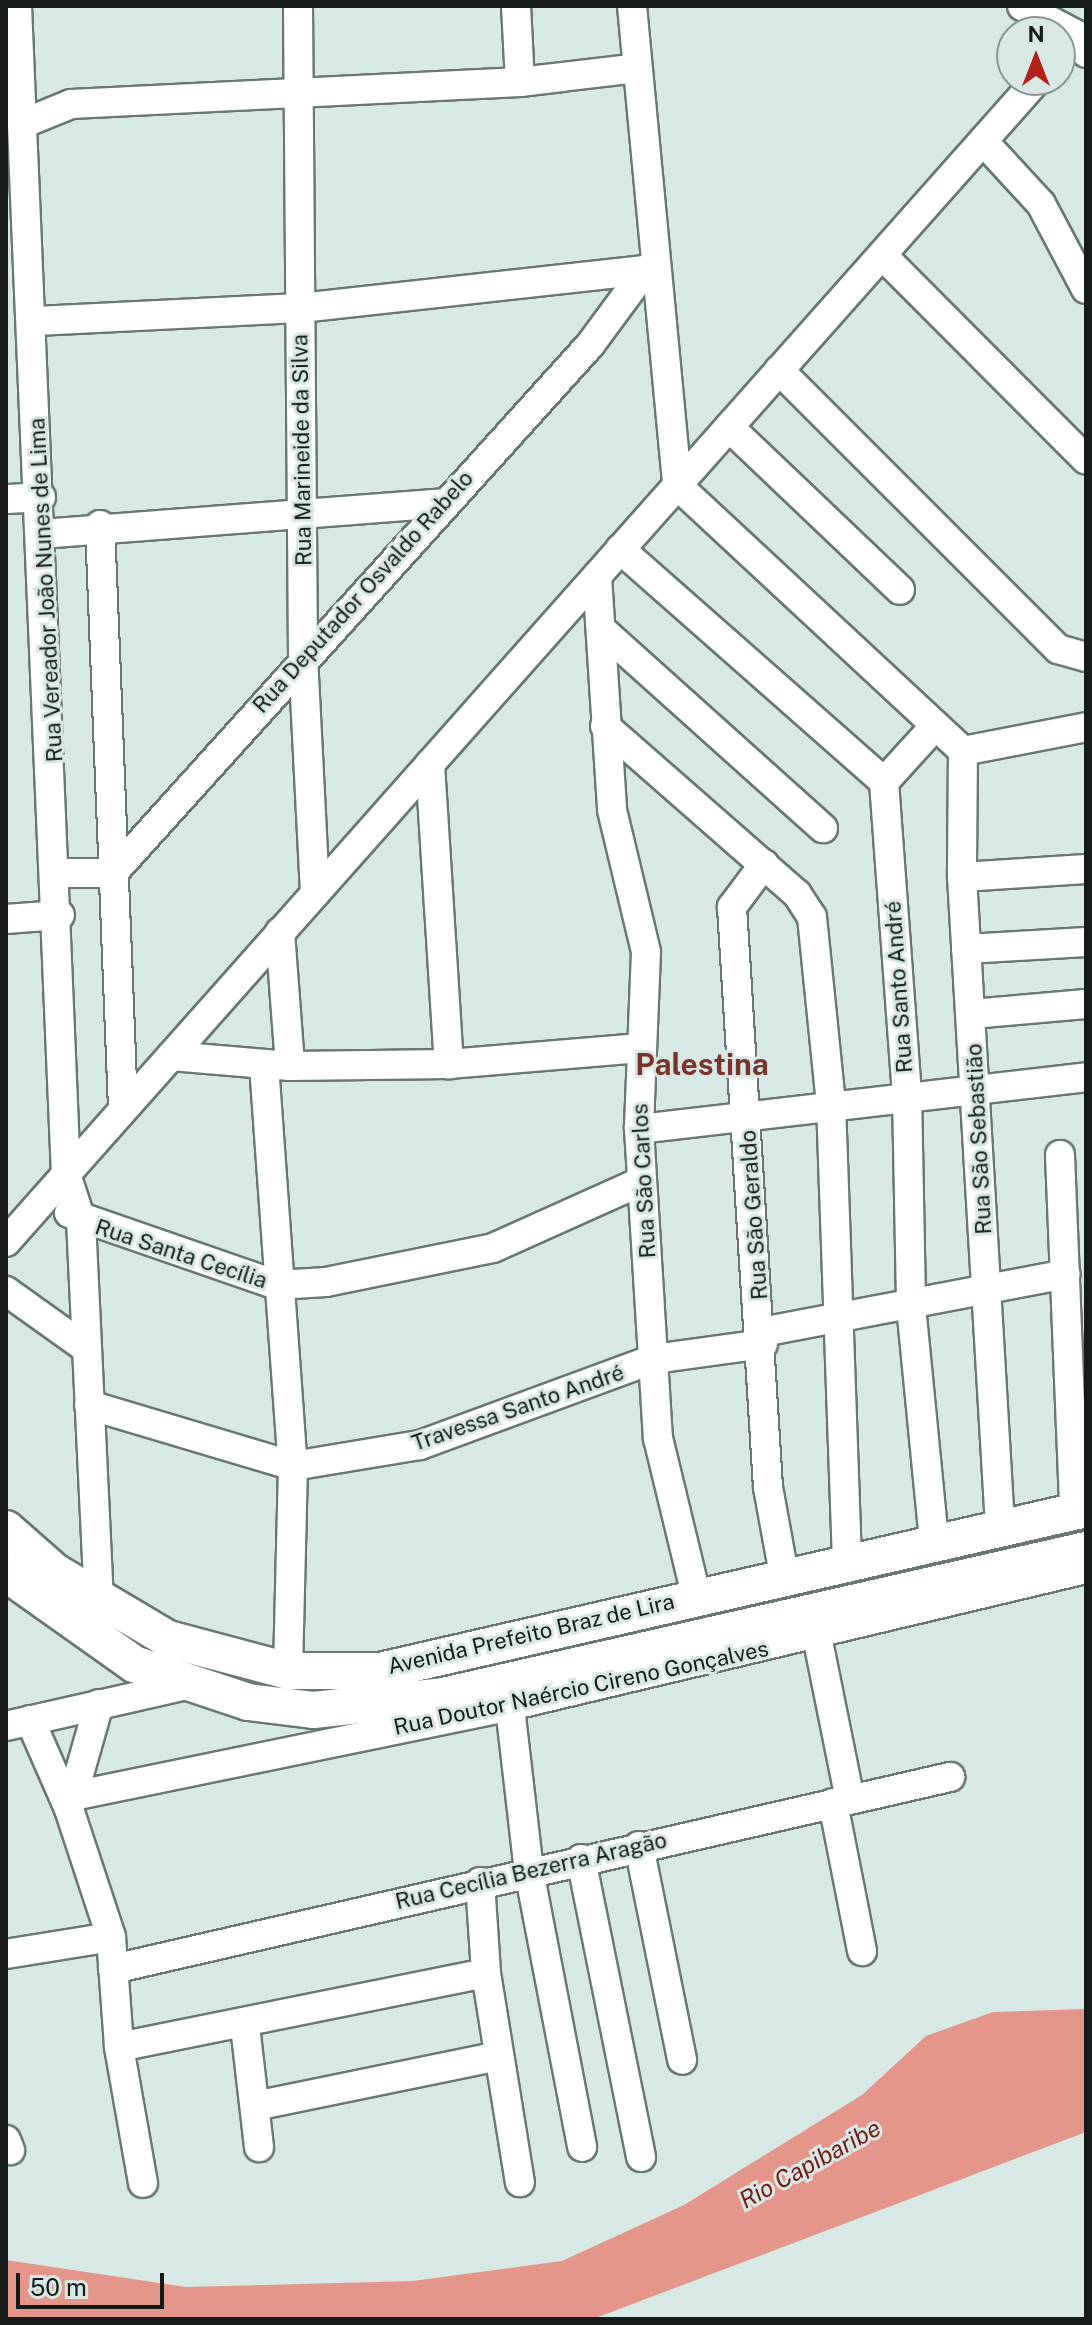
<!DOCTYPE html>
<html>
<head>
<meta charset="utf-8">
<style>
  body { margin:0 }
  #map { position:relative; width:1092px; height:2325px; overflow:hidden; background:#d7e8e5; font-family:"Public Sans",sans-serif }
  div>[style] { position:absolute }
  .water>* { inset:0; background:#e4968a }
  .roads { filter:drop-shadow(2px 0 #687775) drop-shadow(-2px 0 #687775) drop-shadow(0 2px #687775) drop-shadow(0 -2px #687775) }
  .minor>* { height:28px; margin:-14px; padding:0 14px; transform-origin:14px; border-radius:14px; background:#fff }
  .major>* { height:36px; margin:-18px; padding:0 18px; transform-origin:18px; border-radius:18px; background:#fff }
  span { translate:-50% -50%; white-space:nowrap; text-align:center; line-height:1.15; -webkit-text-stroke:6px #d7e8e5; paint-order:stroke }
  .street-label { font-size:22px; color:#151b1a }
  .water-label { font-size:24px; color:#751a13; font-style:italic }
  .district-label { font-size:30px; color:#7a342b; font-weight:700 }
  .frame { position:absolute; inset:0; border:8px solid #151b1a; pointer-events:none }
  .north { position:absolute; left:996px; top:16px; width:80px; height:80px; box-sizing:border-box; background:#d7e8e5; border:2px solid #899694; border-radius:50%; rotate:0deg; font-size:22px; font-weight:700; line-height:32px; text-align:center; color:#151b1a }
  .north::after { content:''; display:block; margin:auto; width:28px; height:36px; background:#b02118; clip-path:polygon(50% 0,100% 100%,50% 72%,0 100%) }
  .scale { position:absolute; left:16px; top:2273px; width:148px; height:36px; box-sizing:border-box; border:4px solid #151b1a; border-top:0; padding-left:10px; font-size:24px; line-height:28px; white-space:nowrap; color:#151b1a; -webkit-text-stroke:6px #d7e8e5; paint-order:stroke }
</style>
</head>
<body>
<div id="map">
  <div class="water">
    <i style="clip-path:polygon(1086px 2009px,1086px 2132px,593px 2319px,6px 2319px,6px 2260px,186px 2287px,413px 2281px,562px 2261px,684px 2205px,862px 2095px,926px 2036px,993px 2012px)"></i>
  </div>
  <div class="roads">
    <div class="minor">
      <i style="left:17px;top:6px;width:1169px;rotate:87.6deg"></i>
      <i style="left:66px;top:1174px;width:48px;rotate:71.9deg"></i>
      <i style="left:81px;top:1220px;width:380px;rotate:87.3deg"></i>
      <i style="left:298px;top:6px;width:650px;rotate:89.56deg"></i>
      <i style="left:303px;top:656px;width:238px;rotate:87.1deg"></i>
      <i style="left:516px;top:6px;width:76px;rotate:87deg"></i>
      <i style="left:632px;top:6px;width:481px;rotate:84.6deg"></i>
      <i style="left:677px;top:485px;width:391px;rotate:42.9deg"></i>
      <i style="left:1022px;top:6px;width:62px;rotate:27.8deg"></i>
      <i style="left:1077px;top:35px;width:20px;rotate:63deg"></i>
      <i style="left:22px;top:124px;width:53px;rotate:-22.2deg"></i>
      <i style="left:71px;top:104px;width:450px;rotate:-2.8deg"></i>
      <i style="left:520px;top:82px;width:118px;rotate:-6.8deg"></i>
      <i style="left:983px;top:141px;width:86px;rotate:47.4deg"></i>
      <i style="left:1041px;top:204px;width:96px;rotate:62.1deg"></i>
      <i style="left:882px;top:255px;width:289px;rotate:45.1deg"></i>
      <i style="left:35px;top:321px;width:266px;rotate:-2.8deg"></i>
      <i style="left:301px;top:308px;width:357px;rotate:-6.3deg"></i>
      <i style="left:779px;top:370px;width:395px;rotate:45deg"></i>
      <i style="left:1058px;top:649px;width:29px;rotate:16deg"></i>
      <i style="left:729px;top:427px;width:236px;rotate:43.6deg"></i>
      <i style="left:6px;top:499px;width:35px;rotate:-3deg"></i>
      <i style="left:100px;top:525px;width:584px;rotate:87.74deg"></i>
      <i style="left:42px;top:534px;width:402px;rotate:-4.4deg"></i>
      <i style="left:620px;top:549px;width:352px;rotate:41.4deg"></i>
      <i style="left:884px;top:782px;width:312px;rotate:85.8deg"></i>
      <i style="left:907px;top:1093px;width:213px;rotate:88.9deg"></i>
      <i style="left:911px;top:1306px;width:237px;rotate:84.4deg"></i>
      <i style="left:597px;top:576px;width:234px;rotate:86.3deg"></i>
      <i style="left:612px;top:810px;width:146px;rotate:76.5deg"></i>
      <i style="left:646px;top:952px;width:177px;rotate:92.3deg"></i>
      <i style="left:639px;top:1129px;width:310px;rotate:86.5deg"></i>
      <i style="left:658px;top:1438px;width:162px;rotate:76.4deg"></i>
      <i style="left:602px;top:630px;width:297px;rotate:41.9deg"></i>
      <i style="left:605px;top:726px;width:255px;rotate:41.2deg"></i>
      <i style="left:797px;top:894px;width:27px;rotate:57deg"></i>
      <i style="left:812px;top:917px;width:187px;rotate:84.2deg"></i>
      <i style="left:831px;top:1103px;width:455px;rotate:88deg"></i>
      <i style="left:963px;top:751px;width:126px;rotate:90.5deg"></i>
      <i style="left:962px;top:877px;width:651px;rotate:86.65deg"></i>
      <i style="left:963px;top:751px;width:125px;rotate:-11deg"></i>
      <i style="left:430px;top:764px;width:301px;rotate:86.4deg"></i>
      <i style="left:884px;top:782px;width:76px;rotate:-47.7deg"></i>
      <i style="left:764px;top:864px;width:54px;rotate:126.7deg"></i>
      <i style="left:732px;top:907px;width:581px;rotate:86.45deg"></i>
      <i style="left:768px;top:1487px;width:89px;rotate:79.7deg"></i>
      <i style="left:59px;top:873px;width:54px"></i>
      <i style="left:113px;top:873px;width:712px;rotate:-47.91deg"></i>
      <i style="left:590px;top:345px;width:94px;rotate:-53.6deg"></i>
      <i style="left:962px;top:877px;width:124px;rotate:-3.7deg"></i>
      <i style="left:6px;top:919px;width:54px;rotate:-4.2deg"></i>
      <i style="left:280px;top:932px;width:134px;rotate:85.7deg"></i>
      <i style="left:966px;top:949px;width:120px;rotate:-3.3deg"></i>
      <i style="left:972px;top:1014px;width:114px;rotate:-5deg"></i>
      <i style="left:171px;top:1056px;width:119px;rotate:4.8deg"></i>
      <i style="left:290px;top:1066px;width:159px;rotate:-0.7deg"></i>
      <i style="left:449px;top:1064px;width:192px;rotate:-4.8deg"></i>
      <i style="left:264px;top:1065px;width:402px;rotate:85.9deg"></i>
      <i style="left:293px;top:1466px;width:205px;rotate:91.4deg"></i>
      <i style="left:639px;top:1129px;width:450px;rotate:-6.6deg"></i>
      <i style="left:1060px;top:1155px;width:356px;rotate:87.7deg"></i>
      <i style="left:69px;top:1213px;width:220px;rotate:19.1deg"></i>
      <i style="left:277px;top:1285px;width:49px;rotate:-3.5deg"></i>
      <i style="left:326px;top:1282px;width:170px;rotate:-11.5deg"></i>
      <i style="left:493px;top:1248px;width:163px;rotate:-24.2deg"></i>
      <i style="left:6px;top:1242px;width:1553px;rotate:-48.42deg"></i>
      <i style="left:6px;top:1291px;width:98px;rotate:35.5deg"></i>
      <i style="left:762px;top:1332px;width:309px;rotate:-10.8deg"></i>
      <i style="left:89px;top:1405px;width:213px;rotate:16.6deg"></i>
      <i style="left:293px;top:1466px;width:129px;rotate:-9.4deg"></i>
      <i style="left:420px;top:1445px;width:249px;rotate:-20.2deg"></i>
      <i style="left:654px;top:1359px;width:110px;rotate:-7.8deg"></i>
      <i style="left:817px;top:1636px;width:166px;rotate:78.6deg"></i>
      <i style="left:508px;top:1690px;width:182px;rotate:83.4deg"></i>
      <i style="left:529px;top:1871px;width:281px;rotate:79.1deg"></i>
      <i style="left:99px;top:1704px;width:109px;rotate:105.9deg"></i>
      <i style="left:69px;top:1809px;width:135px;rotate:71.8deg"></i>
      <i style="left:111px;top:1937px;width:110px;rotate:85.8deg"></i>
      <i style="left:119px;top:2047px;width:138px;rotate:80deg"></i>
      <i style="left:30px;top:1720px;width:97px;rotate:66.3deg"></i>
      <i style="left:6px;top:1726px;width:186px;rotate:-12.8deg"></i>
      <i style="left:73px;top:1796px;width:446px;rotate:-11.6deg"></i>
      <i style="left:510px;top:1706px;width:592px;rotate:-13.38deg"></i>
      <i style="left:833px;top:1803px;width:151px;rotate:78.9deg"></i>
      <i style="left:639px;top:1846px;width:218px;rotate:78.6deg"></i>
      <i style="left:581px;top:1859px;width:304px;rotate:78.6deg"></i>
      <i style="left:480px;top:1882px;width:91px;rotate:86.2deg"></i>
      <i style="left:486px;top:1973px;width:212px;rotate:80.8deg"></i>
      <i style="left:6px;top:1954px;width:106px;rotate:-9.2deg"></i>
      <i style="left:113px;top:1969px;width:859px;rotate:-12.92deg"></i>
      <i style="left:245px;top:2026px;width:122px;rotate:83.4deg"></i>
      <i style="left:119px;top:2047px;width:374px;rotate:-11.4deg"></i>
      <i style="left:255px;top:2106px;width:249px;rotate:-11.6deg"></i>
      <i style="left:6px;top:2140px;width:11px;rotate:68deg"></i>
    </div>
    <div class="major">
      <i style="left:6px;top:1529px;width:65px;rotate:41.3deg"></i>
      <i style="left:55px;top:1572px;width:131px;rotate:30.7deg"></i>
      <i style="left:168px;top:1639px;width:124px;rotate:14.9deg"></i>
      <i style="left:288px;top:1671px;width:92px"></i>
      <i style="left:380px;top:1671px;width:724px;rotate:-12.92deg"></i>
      <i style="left:6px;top:1573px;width:157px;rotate:35.4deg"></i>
      <i style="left:134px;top:1664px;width:120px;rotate:18.4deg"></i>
      <i style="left:248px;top:1702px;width:65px;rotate:7deg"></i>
      <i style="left:313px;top:1710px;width:131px;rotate:-6.1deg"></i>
      <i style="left:443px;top:1696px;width:659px;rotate:-12.79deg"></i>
    </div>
  </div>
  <div class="street-label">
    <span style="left:302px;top:450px;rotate:-91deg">Rua Marineide da Silva</span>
    <span style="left:46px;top:590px;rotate:-93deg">Rua Vereador João Nunes de Lima</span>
    <span style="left:363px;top:592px;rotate:-48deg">Rua Deputador Osvaldo Rabelo</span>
    <span style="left:899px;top:987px;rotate:-94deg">Rua Santo André</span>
    <span style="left:979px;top:1139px;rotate:-93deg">Rua São Sebastião</span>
    <span style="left:644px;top:1181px;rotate:-93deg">Rua São Carlos</span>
    <span style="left:754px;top:1215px;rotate:-94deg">Rua São Geraldo</span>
    <span style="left:181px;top:1254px;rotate:18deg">Rua Santa Cecília</span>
    <span style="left:518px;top:1408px;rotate:-19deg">Travessa Santo André</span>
    <span style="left:531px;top:1634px;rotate:-13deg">Avenida Prefeito Braz de Lira</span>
    <span style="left:581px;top:1688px;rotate:-12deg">Rua Doutor Naércio Cireno Gonçalves</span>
    <span style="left:531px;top:1871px;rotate:-13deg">Rua Cecília Bezerra Aragão</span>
  </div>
  <div class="water-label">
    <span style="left:810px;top:2164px;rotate:-29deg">Rio Capibaribe</span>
  </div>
  <div class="district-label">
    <span style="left:702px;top:1064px">Palestina</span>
  </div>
  <div class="frame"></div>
  <div class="north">N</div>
  <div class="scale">50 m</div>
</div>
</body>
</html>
